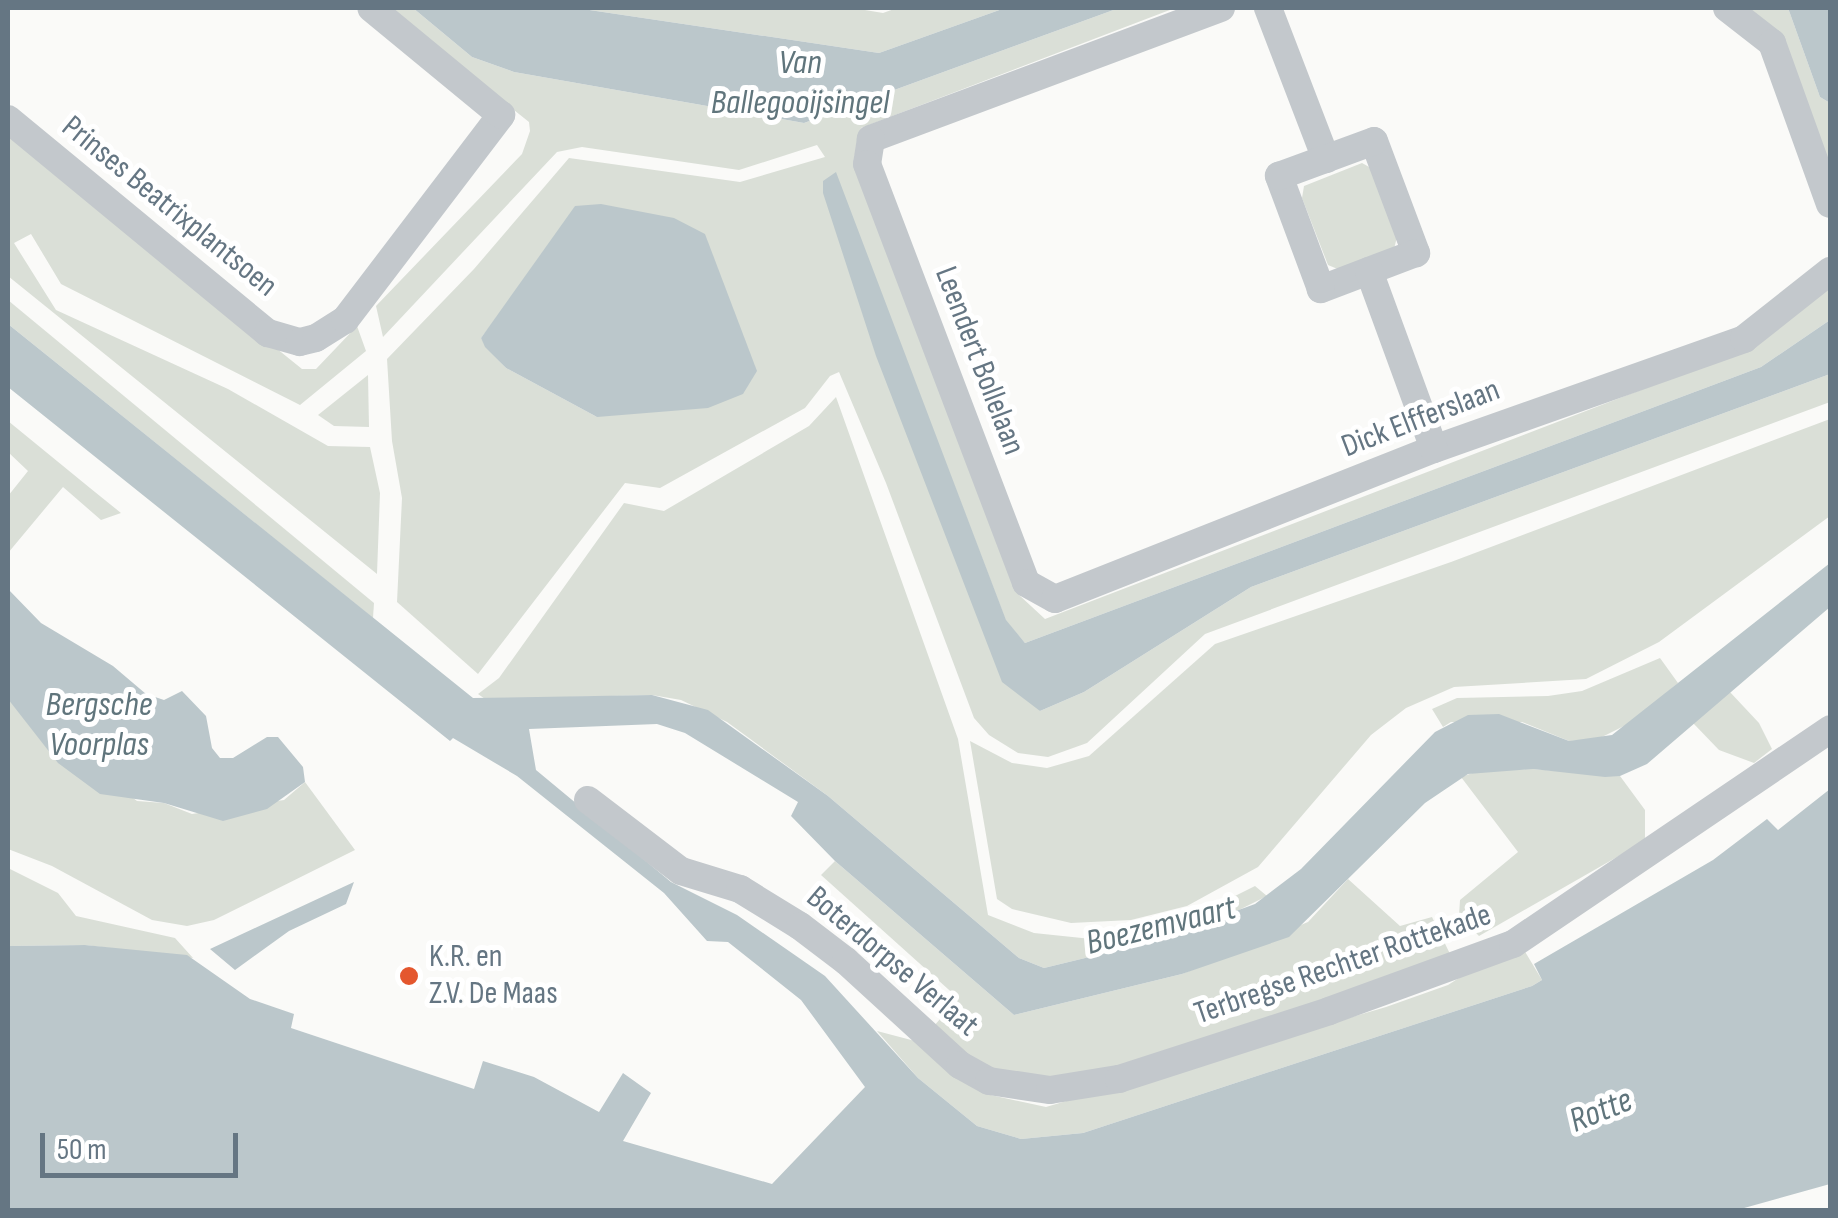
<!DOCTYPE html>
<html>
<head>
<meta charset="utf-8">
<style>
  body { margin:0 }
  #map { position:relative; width:1838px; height:1218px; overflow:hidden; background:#fafaf8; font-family:"Sofia Sans Condensed",sans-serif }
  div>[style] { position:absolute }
  .green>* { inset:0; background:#dadfd7 }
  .water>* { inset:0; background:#bbc7cb }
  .minor>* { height:28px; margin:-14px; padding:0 14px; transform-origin:14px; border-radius:14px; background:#c3c8cc }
  .dots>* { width:28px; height:28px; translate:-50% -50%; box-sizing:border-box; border:5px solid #fff; border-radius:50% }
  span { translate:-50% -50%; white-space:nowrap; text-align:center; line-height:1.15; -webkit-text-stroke:10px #fff; paint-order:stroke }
  .street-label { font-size:32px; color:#657683 }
  .poi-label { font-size:32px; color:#657683 }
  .left { translate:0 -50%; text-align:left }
  .water-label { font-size:35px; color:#60757c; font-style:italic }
  .frame { position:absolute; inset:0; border:10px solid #657683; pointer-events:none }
  .scale { position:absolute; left:40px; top:1133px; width:198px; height:45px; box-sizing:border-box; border:5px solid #657683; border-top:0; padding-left:12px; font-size:30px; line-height:35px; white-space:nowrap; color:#657683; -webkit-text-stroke:8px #fff; paint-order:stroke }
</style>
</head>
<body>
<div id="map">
  <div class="green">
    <i style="clip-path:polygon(evenodd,387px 8px,413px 8px,472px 57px,514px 72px,804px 123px,1119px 8px,1175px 8px,861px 128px,853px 163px,1018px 594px,1045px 619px,1750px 348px,1830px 287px,1830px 320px,1761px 367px,1025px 643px,1006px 621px,835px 172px,1040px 711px,1084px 692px,1251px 587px,1830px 374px,1830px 402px,1205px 634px,1087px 743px,1048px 757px,1018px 753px,989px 735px,974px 718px,886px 483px,839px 372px,830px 376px,805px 408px,660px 488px,625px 483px,478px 674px,397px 602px,402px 498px,392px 441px,387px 359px,474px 269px,569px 158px,740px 182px,825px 157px,817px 145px,739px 170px,582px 147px,557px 152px,383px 337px,376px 306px,522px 154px,530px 131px,529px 122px,387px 8px,502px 311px,597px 417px,506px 368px,486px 347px,481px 338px,502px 311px)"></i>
    <i style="clip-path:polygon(576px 8px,853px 8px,883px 13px,897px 8px,1005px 8px,879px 53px)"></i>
    <i style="clip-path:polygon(1748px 8px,1788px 8px,1820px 97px,1830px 103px,1830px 169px)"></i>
    <i style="clip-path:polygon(8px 132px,302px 369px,316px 369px,357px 326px,366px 351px,300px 405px,61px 284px,31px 234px,14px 243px,56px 310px,228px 389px,328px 446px,370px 447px,380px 493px,377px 574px,8px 276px)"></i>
    <i style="clip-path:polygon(1362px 163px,1371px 168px,1397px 237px,1394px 249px,1340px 270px,1328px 265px,1302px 198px,1304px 186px)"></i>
    <i style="clip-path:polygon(8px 300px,374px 603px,373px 618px,8px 324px)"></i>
    <i style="clip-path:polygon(368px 375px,369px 427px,334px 426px,318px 415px)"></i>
    <i style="clip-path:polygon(836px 397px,958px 739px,988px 915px,1034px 933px,1101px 940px,1187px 920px,1255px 886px,1267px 896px,1219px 920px,1151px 942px,1044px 968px,1019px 958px,828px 796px,727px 722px,681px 700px,652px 695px,485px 699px,478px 694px,499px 678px,624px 503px,664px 511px,809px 426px)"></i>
    <i style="clip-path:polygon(1830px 419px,1830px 516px,1659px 642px,1586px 679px,1454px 687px,1406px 708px,1371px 735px,1258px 867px,1187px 906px,1131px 920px,1071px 923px,1012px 909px,997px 899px,970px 741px,1012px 763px,1047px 768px,1089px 756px,1215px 644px,1451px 562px)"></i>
    <i style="clip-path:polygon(8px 421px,90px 488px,121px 513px,101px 520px,63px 487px,8px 553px,8px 496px,28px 471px,8px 452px)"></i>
    <i style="clip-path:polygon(1660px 658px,1678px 683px,1632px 722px,1596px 740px,1569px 741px,1522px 722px,1451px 722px,1443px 727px,1432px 709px,1457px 698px,1548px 696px,1582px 691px)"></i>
    <i style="clip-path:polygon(1729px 691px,1759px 723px,1772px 749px,1754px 763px,1719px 750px,1693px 723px)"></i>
    <i style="clip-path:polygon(8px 699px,137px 801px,164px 803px,192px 814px,284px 800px,305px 782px,355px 850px,214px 920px,187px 926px,152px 920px,52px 866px,8px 849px)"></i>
    <i style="clip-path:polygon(1533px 769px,1620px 776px,1645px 810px,1645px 841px,1479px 936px,1459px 916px,1460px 900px,1518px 852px,1461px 777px,1481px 770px)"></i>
    <i style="clip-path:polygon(835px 861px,1014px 1015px,1182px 974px,1308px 922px,1348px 879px,1400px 926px,1432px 917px,1452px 958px,1074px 1080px,987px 1071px,934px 1026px,958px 998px,821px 875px)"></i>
    <i style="clip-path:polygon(8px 868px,58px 893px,76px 916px,175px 938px,193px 958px,85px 945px,8px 946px)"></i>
    <i style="clip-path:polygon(1518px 940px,1542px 980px,1532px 986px,1083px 1133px,1021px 1139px,977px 1126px,918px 1078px,877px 1031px,915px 1041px,986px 1094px,1046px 1107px,1386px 1007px,1448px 985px)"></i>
  </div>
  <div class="water">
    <i style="clip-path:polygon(413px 8px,576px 8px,879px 53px,1005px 8px,1119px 8px,804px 123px,514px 72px,472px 57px)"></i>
    <i style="clip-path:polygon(1788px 8px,1830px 8px,1830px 103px,1820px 97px)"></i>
    <i style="clip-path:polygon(836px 172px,1006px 620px,1025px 643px,1761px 367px,1830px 320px,1830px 374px,1251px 587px,1084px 692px,1040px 711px,1002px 682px,876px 356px,823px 193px,823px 181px)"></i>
    <i style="clip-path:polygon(601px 204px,674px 218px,705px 234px,757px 371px,743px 394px,708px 408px,597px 417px,506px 368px,485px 347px,481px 338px,575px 206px)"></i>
    <i style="clip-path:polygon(8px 324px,473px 698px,652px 695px,708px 710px,828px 796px,1019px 958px,1044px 968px,1151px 942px,1255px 904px,1301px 869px,1435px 732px,1468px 715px,1499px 714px,1569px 741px,1612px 735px,1830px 563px,1830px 607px,1647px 764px,1620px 776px,1605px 777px,1533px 769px,1468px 774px,1425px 803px,1289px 937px,1182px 974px,1014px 1015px,835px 861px,791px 816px,798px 802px,685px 733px,657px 724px,529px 729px,536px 770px,671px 882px,737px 915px,825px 976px,918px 1078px,977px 1126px,1021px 1139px,1083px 1133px,1532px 986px,1542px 980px,1534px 964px,1713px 860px,1767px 819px,1778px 830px,1830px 789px,1830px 1184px,1737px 1210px,8px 1210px,8px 946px,85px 945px,187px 955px,250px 999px,294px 1014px,291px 1028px,474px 1089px,483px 1061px,534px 1077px,599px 1112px,623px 1073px,651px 1093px,623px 1141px,772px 1184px,865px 1087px,801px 1000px,728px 942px,707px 941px,664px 893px,517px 776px,453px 738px,450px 741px,8px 387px)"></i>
    <i style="clip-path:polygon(8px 589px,41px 623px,113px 666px,146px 694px,164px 700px,182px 691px,206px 716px,212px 748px,220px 758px,233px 758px,267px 737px,278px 737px,303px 767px,305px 782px,267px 809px,223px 821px,164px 803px,100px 794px,58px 763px,8px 699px)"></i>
    <i style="clip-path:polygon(354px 882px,346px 904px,289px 931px,235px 970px,210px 949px)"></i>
  </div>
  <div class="minor">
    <i style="left:1221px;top:8px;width:374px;rotate:159.5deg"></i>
    <i style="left:871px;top:139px;width:25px;rotate:99deg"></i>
    <i style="left:867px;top:164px;width:448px;rotate:69.2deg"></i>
    <i style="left:1026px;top:583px;width:33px;rotate:29deg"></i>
    <i style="left:1055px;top:599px;width:408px;rotate:-21.6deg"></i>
    <i style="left:1434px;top:449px;width:329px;rotate:-19.5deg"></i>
    <i style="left:1744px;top:339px;width:110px;rotate:-38.3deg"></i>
    <i style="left:1268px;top:8px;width:162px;rotate:69deg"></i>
    <i style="left:1727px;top:8px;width:57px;rotate:37.9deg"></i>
    <i style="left:1772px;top:43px;width:171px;rotate:70.2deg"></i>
    <i style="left:8px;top:119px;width:337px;rotate:39.5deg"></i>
    <i style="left:268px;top:333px;width:33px;rotate:16deg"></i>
    <i style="left:300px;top:342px;width:16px;rotate:-14deg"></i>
    <i style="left:316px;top:338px;width:34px;rotate:-32deg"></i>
    <i style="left:345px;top:320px;width:258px;rotate:-52.7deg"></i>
    <i style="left:501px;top:115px;width:168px;rotate:-140.5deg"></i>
    <i style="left:1374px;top:141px;width:120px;rotate:69.4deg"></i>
    <i style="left:1416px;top:253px;width:102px;rotate:159.2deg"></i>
    <i style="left:1321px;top:289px;width:121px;rotate:-110.4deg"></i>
    <i style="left:1279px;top:176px;width:101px;rotate:-20.2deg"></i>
    <i style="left:1369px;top:271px;width:189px;rotate:69.9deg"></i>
    <i style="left:588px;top:800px;width:117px;rotate:37.4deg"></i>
    <i style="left:681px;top:871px;width:62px;rotate:17deg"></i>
    <i style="left:740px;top:889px;width:70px;rotate:31.7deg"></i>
    <i style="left:800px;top:926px;width:58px;rotate:37.3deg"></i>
    <i style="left:846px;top:961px;width:154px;rotate:42.4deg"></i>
    <i style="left:960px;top:1065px;width:33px;rotate:29deg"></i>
    <i style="left:989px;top:1081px;width:62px;rotate:8.4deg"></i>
    <i style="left:1050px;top:1090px;width:70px;rotate:-9.1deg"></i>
    <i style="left:1119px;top:1079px;width:221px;rotate:-17.9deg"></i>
    <i style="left:1329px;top:1011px;width:196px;rotate:-20deg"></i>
    <i style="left:1513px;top:944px;width:383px;rotate:-34.1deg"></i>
  </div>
  <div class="dots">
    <i style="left:409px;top:976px;background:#e4572e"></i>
  </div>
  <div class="street-label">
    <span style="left:169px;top:207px;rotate:39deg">Prinses Beatrixplantsoen</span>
    <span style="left:979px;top:361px;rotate:69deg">Leendert Bollelaan</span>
    <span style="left:1421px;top:419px;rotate:-21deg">Dick Elfferslaan</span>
    <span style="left:892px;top:962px;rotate:40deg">Boterdorpse Verlaat</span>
    <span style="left:1343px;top:965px;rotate:-19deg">Terbregse Rechter Rottekade</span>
  </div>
  <div class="poi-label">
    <span class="left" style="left:429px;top:976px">K.R. en<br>Z.V. De Maas</span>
  </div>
  <div class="water-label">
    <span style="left:800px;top:83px">Van<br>Ballegooijsingel</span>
    <span style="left:99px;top:725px">Bergsche<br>Voorplas</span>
    <span style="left:1161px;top:926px;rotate:-14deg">Boezemvaart</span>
    <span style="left:1601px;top:1111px;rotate:-22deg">Rotte</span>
  </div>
  <div class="frame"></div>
  <div class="scale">50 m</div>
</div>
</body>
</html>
